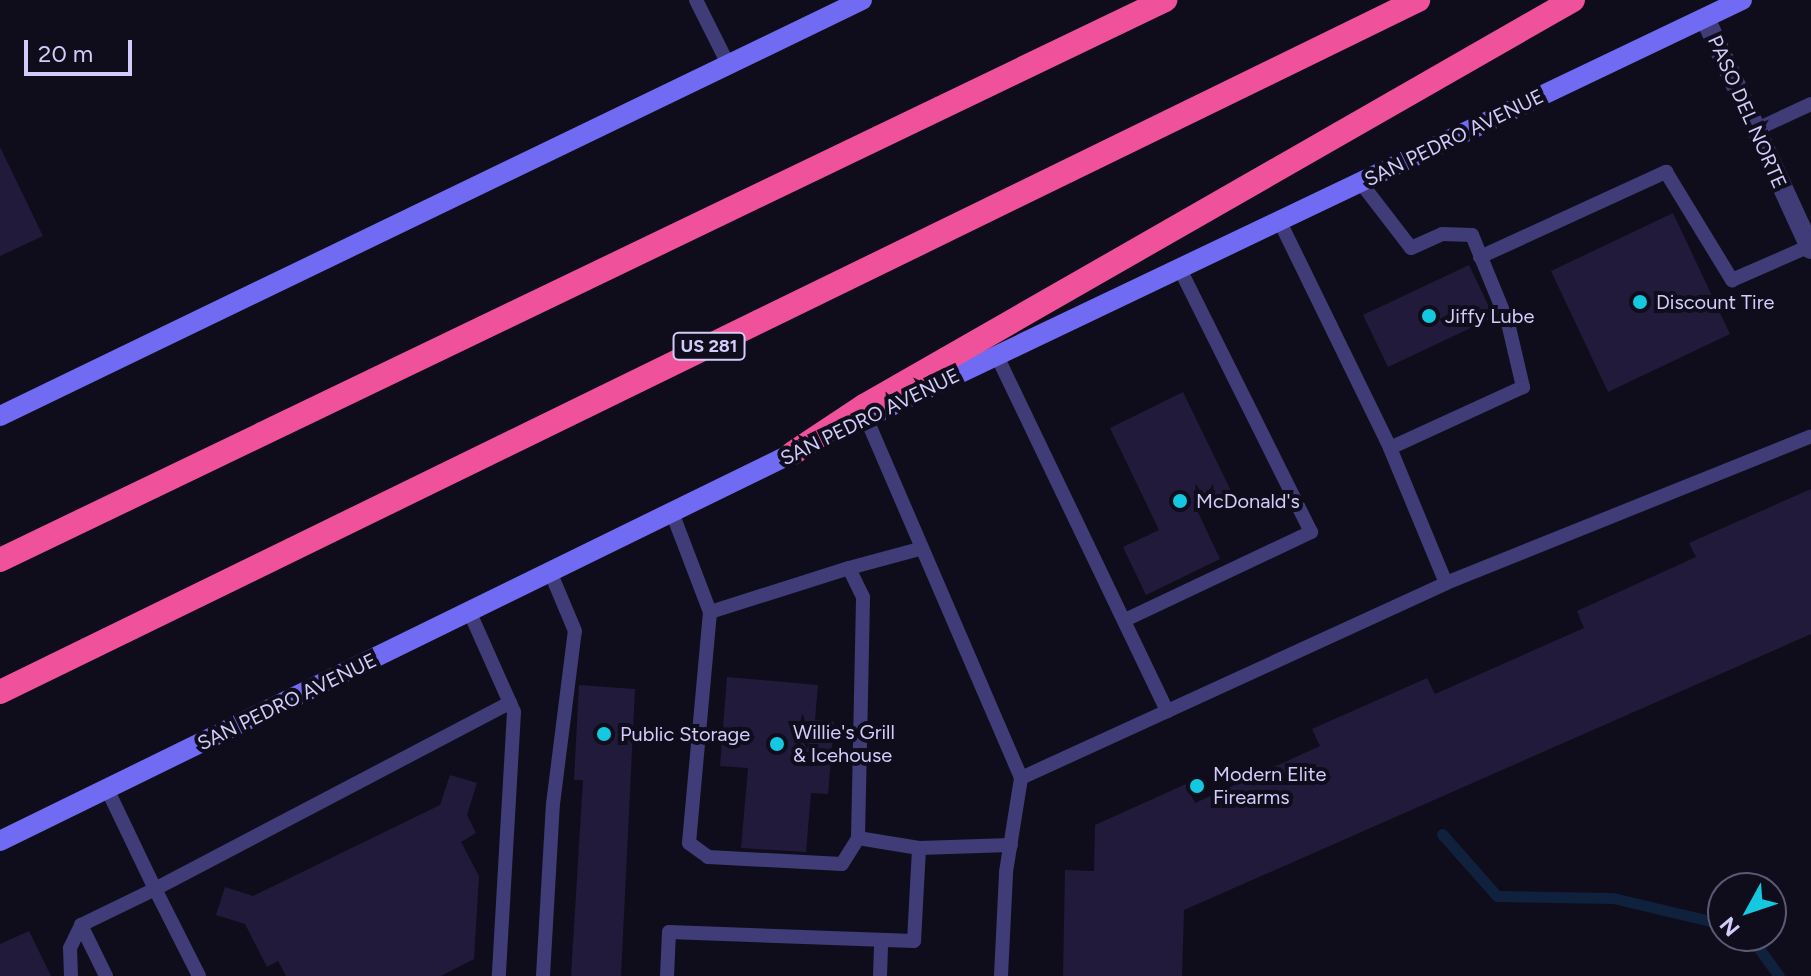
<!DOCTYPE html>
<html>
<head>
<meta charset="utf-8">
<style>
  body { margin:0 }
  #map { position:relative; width:1811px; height:976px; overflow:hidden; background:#0f0d1b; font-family:Figtree,sans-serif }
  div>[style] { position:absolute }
  .stream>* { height:11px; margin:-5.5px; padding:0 5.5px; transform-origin:5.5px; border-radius:5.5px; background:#0f213d }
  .building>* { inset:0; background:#211a3b }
  .lane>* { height:14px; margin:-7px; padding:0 7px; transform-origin:7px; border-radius:7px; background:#3f3c77 }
  .street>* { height:20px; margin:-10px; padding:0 10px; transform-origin:10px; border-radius:10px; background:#3f3c77 }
  .secondary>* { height:20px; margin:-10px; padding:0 10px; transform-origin:10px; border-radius:10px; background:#706bf2 }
  .highway>* { height:24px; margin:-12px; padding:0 12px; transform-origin:12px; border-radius:12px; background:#f0519b }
  .dots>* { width:22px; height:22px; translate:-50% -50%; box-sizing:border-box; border:4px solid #0f0d1b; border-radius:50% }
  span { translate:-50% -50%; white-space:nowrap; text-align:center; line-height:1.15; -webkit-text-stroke:8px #0f0d1b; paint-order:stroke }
  .shield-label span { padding:2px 6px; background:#0f0d1b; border:2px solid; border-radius:6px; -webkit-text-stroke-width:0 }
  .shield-label { font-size:18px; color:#d2ccfb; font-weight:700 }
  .street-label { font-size:20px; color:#d2ccfb }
  .poi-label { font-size:20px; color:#d2ccfb }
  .left { translate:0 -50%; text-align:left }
  .north { position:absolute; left:1707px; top:872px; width:80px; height:80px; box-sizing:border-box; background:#0f0d1b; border:2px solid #5d5975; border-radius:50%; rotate:230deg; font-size:22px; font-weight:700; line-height:32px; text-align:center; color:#d2ccfb }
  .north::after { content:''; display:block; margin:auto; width:28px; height:36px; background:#13c8df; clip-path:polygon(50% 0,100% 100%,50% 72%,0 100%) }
  .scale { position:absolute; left:24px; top:40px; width:108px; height:36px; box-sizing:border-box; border:4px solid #d2ccfb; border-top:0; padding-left:10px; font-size:24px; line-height:28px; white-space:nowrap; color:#d2ccfb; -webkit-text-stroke:6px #0f0d1b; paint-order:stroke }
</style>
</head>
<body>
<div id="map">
  <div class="stream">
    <i style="left:1442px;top:834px;width:83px;rotate:48.4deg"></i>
    <i style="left:1497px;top:896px;width:116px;rotate:1deg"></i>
    <i style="left:1613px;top:898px;width:113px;rotate:13.3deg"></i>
    <i style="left:1750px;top:936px;width:49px;rotate:54.1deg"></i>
  </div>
  <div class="building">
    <i style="clip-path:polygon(0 147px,43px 236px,0 256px)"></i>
    <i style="clip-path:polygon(1673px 213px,1730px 334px,1608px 392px,1551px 271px)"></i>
    <i style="clip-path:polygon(1469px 265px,1494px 317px,1388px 367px,1363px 315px)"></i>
    <i style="clip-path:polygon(1183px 392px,1232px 493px,1197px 510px,1220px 559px,1146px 595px,1123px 547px,1159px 530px,1110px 428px)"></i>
    <i style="clip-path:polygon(1811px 489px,1811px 634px,1184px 910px,1182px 976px,1063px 976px,1065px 870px,1094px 871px,1095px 825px,1186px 784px,1195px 803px,1320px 746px,1312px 729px,1427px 678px,1435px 694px,1584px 628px,1577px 611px,1696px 557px,1689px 543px)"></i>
    <i style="clip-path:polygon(727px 677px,818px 685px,815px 720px,834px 722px,828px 794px,811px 793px,806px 852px,741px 848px,748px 768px,720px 766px)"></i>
    <i style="clip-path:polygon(579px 685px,635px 689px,621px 976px,571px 976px,583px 780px,574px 780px)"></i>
    <i style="clip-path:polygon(450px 775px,477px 783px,467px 815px,476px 833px,461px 842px,479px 876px,474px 959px,441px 976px,286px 976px,278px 961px,267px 967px,245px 924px,216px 915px,225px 887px,253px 896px,440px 805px)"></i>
    <i style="clip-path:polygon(29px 931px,51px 976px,0 976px,0 944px)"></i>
  </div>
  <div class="lane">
    <i style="left:696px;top:0;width:72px;rotate:63.4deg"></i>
    <i style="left:1755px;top:130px;width:62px;rotate:-24.9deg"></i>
    <i style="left:1361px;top:183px;width:82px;rotate:52.4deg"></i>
    <i style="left:1411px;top:248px;width:34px;rotate:-24deg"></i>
    <i style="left:1442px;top:234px;width:30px;rotate:2deg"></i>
    <i style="left:1472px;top:235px;width:95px;rotate:67.8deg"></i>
    <i style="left:1508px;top:323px;width:66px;rotate:76.8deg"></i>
    <i style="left:1523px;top:387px;width:146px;rotate:155.4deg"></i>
    <i style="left:1280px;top:222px;width:251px;rotate:64deg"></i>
    <i style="left:1390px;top:448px;width:146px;rotate:67.5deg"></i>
    <i style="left:1480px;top:257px;width:205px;rotate:-24.6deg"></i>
    <i style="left:1666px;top:172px;width:127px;rotate:58.6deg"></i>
    <i style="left:1732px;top:280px;width:85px;rotate:-23.6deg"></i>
    <i style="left:997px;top:356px;width:394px;rotate:64.4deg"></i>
    <i style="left:864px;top:413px;width:397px;rotate:66.7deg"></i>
    <i style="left:1021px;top:778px;width:468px;rotate:-24.6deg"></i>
    <i style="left:1446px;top:583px;width:393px;rotate:-21.9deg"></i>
    <i style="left:849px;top:568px;width:73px;rotate:-15deg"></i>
    <i style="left:710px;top:612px;width:232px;rotate:95.2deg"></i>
    <i style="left:689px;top:843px;width:24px;rotate:36deg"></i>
    <i style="left:708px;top:857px;width:134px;rotate:3deg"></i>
    <i style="left:842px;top:864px;width:31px;rotate:-58deg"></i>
    <i style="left:470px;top:613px;width:108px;rotate:66deg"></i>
    <i style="left:514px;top:712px;width:264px;rotate:93.3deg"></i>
    <i style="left:1125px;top:620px;width:206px;rotate:-25.3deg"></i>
    <i style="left:1311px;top:532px;width:294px;rotate:-116.5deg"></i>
    <i style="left:919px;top:848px;width:92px;rotate:-1.9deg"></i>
    <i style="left:71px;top:976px;width:28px;rotate:-92deg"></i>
    <i style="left:70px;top:948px;width:25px;rotate:-64deg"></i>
    <i style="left:106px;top:976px;width:57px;rotate:-116.1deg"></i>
    <i style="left:81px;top:925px;width:82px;rotate:-25.9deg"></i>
    <i style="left:155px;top:889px;width:111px;rotate:-115.6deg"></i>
    <i style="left:199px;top:976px;width:97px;rotate:-116.8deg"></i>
    <i style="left:155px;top:889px;width:401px;rotate:-27.7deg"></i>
    <i style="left:543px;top:976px;width:172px;rotate:-86.7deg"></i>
    <i style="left:553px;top:804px;width:174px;rotate:-82.8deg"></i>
    <i style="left:575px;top:631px;width:62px;rotate:-112.8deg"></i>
    <i style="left:667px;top:976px;width:44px;rotate:-87.4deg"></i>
    <i style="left:669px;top:932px;width:245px;rotate:2.1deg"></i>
    <i style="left:914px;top:941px;width:93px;rotate:-86.9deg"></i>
    <i style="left:919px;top:848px;width:62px;rotate:-170.7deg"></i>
    <i style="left:858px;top:838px;width:241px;rotate:-88.8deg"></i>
    <i style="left:863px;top:597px;width:32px;rotate:-116deg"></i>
    <i style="left:849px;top:568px;width:146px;rotate:162.4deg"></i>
    <i style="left:710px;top:612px;width:104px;rotate:-110.9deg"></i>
    <i style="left:880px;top:976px;width:36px;rotate:-88deg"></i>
    <i style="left:1001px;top:976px;width:104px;rotate:-87.2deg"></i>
    <i style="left:1006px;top:872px;width:95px;rotate:-80.9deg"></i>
  </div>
  <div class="street">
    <i style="left:1705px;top:18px;width:254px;rotate:65.4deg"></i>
  </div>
  <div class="secondary">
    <i style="left:0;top:416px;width:957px;rotate:-25.76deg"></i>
    <i style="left:843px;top:429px;width:996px;rotate:-25.51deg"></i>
    <i style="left:0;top:841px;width:898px;rotate:-26.08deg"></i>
  </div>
  <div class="highway">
    <i style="left:793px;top:453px;width:85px;rotate:-33.5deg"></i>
    <i style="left:864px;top:406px;width:817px;rotate:-29.8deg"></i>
    <i style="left:0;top:560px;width:1293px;rotate:-25.67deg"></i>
    <i style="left:0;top:692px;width:1578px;rotate:-26.01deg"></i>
  </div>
  <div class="dots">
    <i style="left:1640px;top:302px;background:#13c8df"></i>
    <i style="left:1429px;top:316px;background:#13c8df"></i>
    <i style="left:1180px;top:501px;background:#13c8df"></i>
    <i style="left:604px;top:734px;background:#13c8df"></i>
    <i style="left:777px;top:744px;background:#13c8df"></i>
    <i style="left:1197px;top:786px;background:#13c8df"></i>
  </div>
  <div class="shield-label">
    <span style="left:709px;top:346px">US 281</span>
  </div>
  <div class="street-label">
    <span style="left:1747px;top:112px;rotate:66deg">PASO DEL NORTE</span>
    <span style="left:1454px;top:138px;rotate:-26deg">SAN PEDRO AVENUE</span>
    <span style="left:870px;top:417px;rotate:-26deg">SAN PEDRO AVENUE</span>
    <span style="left:287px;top:702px;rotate:-26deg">SAN PEDRO AVENUE</span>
  </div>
  <div class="poi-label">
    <span class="left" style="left:1656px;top:302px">Discount Tire</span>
    <span class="left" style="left:1445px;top:316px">Jiffy Lube</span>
    <span class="left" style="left:1196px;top:501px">McDonald's</span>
    <span class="left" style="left:793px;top:744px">Willie's Grill<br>&amp; Icehouse</span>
    <span class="left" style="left:620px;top:734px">Public Storage</span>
    <span class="left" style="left:1213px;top:786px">Modern Elite<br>Firearms</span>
  </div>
  <div class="north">N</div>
  <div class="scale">20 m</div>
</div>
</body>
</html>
